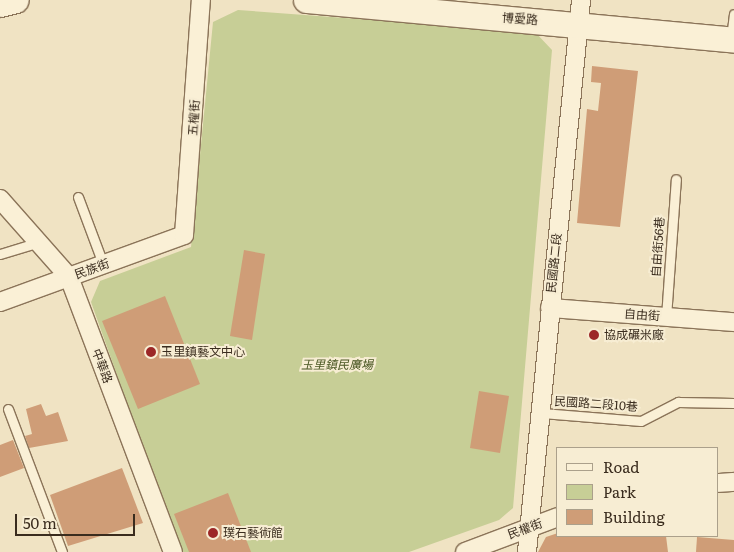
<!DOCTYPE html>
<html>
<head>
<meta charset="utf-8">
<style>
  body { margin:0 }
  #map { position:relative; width:734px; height:552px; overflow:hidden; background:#f0e3c3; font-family:Literata,"Noto Sans TC",serif }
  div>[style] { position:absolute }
  .green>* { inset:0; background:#c7ce96 }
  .building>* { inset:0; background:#cf9d77 }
  .roads { filter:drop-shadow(1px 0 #8b7459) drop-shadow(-1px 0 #8b7459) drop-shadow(0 1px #8b7459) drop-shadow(0 -1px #8b7459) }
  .lane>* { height:9px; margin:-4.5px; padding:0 4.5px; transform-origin:4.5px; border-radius:4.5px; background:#faf0d6 }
  .street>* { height:18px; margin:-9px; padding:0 9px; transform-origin:9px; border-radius:9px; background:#faf0d6 }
  .secondary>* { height:25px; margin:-12.5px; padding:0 12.5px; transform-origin:12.5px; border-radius:12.5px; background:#faf0d6 }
  .dots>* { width:14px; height:14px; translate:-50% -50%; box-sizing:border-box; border:2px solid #f7edd3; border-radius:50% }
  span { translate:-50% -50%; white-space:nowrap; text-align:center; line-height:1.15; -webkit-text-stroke:4px #f7edd3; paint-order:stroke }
  .street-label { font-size:12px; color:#3a2c1e }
  .poi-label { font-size:12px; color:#3a2c1e }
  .left { translate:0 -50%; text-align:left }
  .park-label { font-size:12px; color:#4a5723; font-style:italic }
  .legend { position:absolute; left:556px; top:447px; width:162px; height:90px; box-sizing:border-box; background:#f7edd3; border:1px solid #aba08b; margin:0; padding:6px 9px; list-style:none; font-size:15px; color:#3a2c1e }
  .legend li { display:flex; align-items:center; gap:10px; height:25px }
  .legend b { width:25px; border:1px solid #aba08b }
  .scale { position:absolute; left:15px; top:514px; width:120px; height:22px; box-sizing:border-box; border:2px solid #3a2c1e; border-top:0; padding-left:6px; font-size:15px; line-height:18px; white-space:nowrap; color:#3a2c1e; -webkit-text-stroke:4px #f7edd3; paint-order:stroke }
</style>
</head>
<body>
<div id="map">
  <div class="green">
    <i style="clip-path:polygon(238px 10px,535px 32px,552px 50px,513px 508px,499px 520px,409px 552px,180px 552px,91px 302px,100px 281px,191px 247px,213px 22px)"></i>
  </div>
  <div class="building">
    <i style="clip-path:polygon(592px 66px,638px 71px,620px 227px,577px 223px,587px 109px,598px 111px,601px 83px,591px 82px)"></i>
    <i style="clip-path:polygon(244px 250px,265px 254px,252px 340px,230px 336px)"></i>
    <i style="clip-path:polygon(165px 296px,200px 384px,138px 409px,102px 321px)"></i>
    <i style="clip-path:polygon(479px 391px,509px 396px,500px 453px,470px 448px)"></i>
    <i style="clip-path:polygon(41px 404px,46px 416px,58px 412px,68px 441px,29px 448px,25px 436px,32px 434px,26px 409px)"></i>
    <i style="clip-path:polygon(13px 440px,24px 468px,0 477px,0 445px)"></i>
    <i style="clip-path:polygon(122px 468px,143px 523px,68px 546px,50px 495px)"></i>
    <i style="clip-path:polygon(228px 493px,251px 552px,189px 552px,174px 514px)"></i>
    <i style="clip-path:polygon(558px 533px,666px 536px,668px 552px,538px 552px,546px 537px)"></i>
    <i style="clip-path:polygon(697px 537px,734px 540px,734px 552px,696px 552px)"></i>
  </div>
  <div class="roads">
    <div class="lane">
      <i style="left:731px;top:38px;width:24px;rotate:-83deg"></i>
      <i style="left:78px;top:197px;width:72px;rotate:69.5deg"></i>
      <i style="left:0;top:254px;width:39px;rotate:-17deg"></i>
      <i style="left:666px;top:317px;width:138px;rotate:-85.9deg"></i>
      <i style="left:8px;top:409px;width:153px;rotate:69.3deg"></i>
      <i style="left:542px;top:413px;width:99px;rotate:4.6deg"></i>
      <i style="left:641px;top:421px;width:42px;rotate:-27.2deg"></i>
      <i style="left:678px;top:402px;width:56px;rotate:1deg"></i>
    </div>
    <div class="street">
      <i style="left:0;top:199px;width:104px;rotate:48.5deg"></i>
      <i style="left:69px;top:277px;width:294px;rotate:69.3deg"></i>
      <i style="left:0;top:302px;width:196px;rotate:-20deg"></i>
      <i style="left:184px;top:235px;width:236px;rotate:-85.9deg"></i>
      <i style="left:550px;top:308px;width:185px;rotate:4.4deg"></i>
      <i style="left:718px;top:483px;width:16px;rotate:-4deg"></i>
      <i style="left:465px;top:552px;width:99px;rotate:-20.6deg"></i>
      <i style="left:527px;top:552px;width:555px;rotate:-84.41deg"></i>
    </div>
    <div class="secondary">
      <i style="left:306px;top:0;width:430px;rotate:5.3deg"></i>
      <i style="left:0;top:4px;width:16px;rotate:-14deg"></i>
    </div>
  </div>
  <div class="dots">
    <i style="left:594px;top:335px;background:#9c2727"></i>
    <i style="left:151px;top:352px;background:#9c2727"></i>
    <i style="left:213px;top:533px;background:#9c2727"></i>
  </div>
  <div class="street-label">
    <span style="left:520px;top:19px;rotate:4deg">博愛路</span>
    <span style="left:194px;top:118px;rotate:-86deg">五權街</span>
    <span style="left:658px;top:247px;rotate:-86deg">自由街56巷</span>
    <span style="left:554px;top:263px;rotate:-84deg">民國路二段</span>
    <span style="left:92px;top:269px;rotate:-20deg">民族街</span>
    <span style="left:642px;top:315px;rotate:4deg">自由街</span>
    <span style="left:102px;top:366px;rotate:69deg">中華路</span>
    <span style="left:596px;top:404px;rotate:4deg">民國路二段10巷</span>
    <span style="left:525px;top:529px;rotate:-20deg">民權街</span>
  </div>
  <div class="poi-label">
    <span class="left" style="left:604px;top:335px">協成碾米廠</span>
    <span class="left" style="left:161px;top:352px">玉里鎮藝文中心</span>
    <span class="left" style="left:223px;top:533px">璞石藝術館</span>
  </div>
  <div class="park-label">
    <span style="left:337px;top:365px">玉里鎮民廣場</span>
  </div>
  <ul class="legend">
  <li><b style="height:6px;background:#faf0d6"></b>Road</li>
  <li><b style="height:14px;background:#c7ce96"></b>Park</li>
  <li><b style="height:14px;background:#cf9d77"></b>Building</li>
  </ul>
  <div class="scale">50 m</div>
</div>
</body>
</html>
